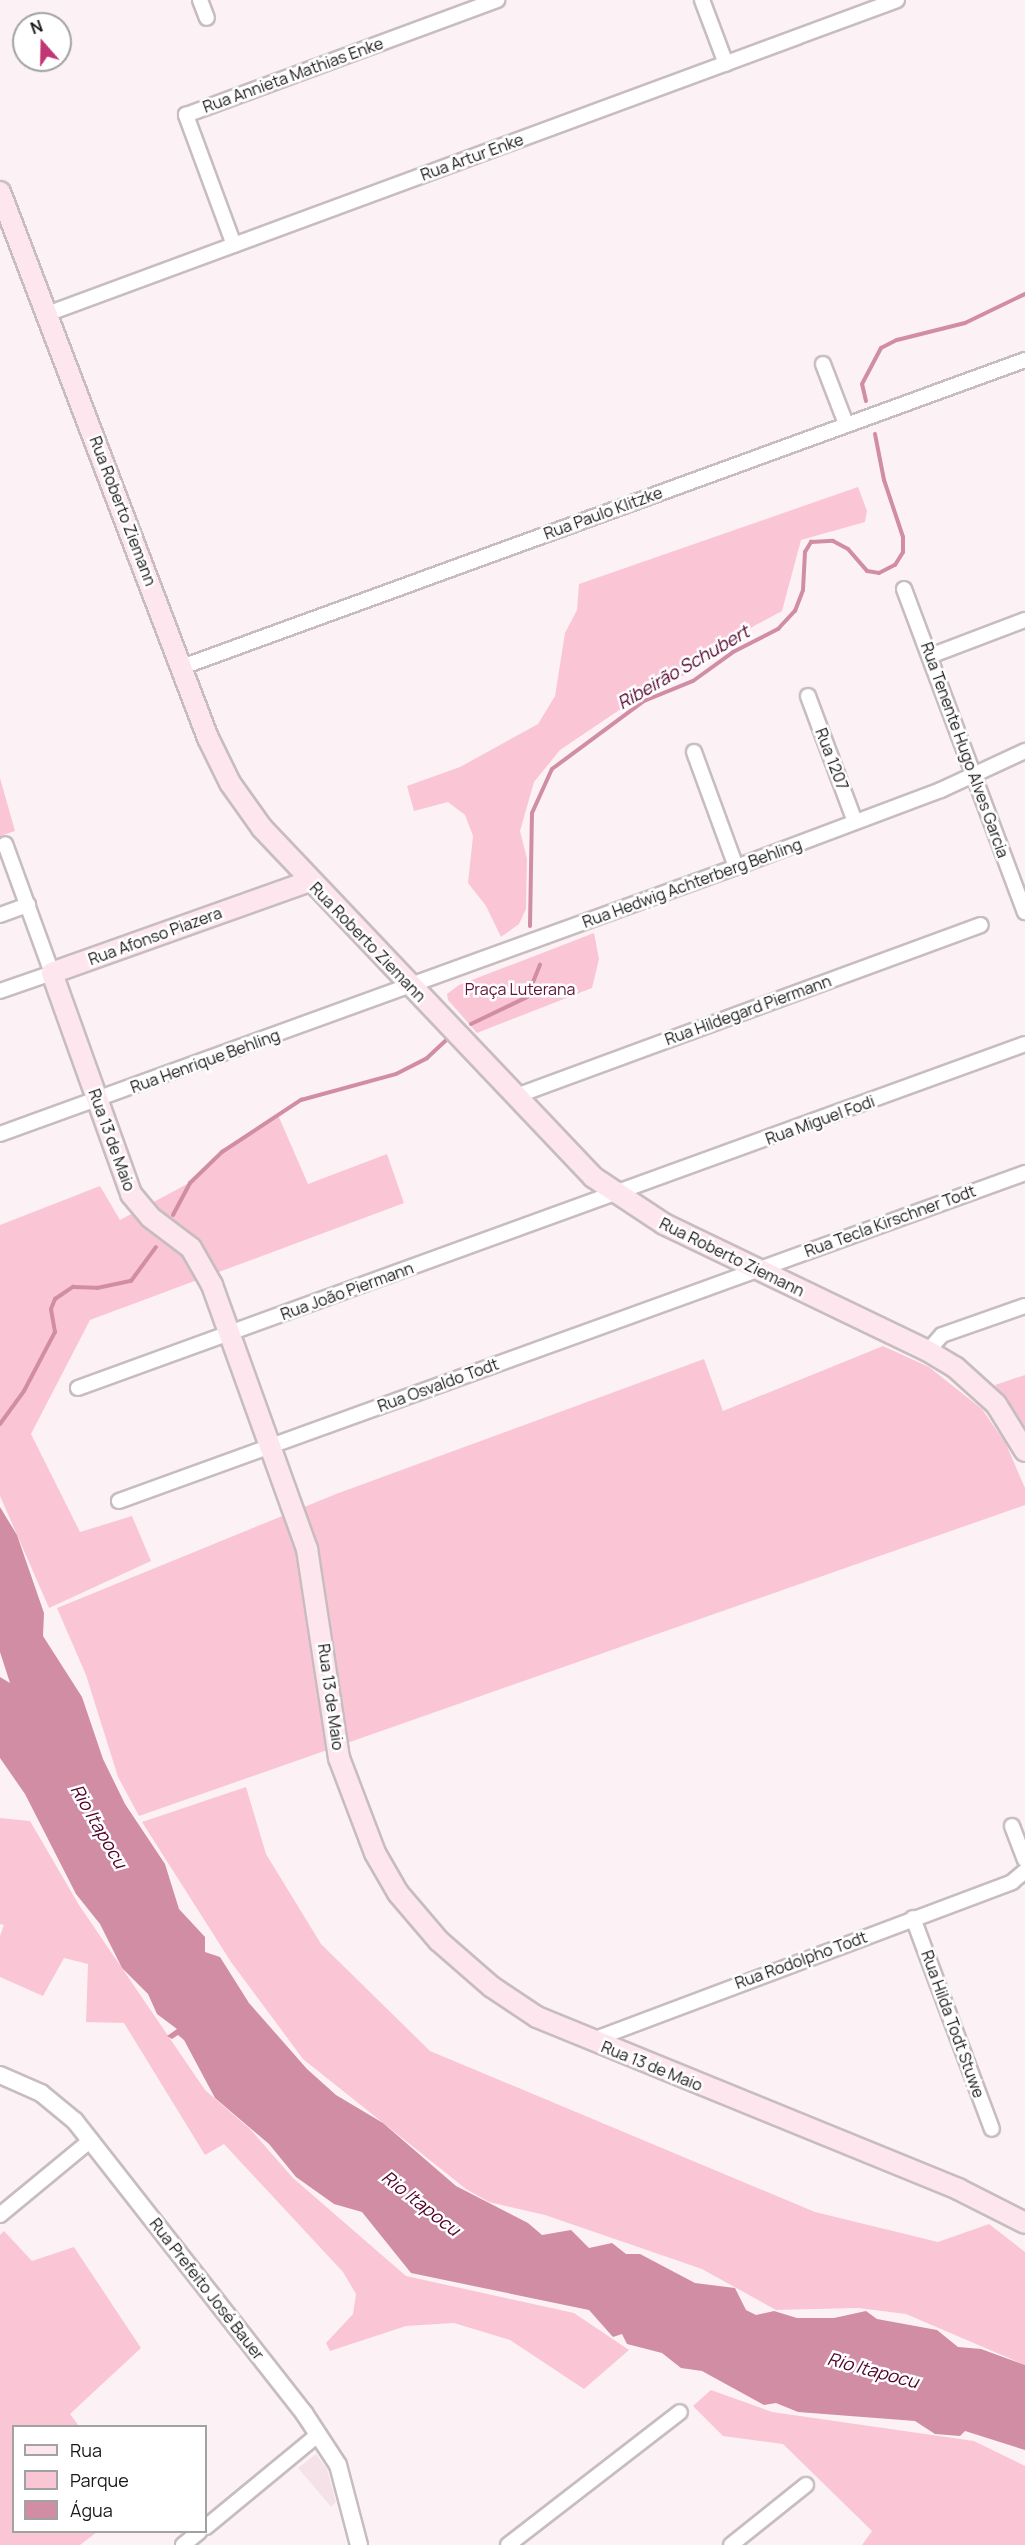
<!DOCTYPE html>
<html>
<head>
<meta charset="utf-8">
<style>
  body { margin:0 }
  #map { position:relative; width:1025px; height:2545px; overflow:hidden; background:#fcf2f5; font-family:Manrope,sans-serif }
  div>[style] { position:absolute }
  .built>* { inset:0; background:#f5e2e8 }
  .green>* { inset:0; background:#fac6d6 }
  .water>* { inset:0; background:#d08da4 }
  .stream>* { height:4px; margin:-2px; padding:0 2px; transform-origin:2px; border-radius:2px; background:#d08da4 }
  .roads { filter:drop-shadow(2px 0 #c7bdc0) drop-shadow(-2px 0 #c7bdc0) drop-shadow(0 2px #c7bdc0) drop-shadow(0 -2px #c7bdc0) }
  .minor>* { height:14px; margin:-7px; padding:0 7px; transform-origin:7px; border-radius:7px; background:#fff }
  .tertiary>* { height:16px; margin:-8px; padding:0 8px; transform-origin:8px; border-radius:8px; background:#fff }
  .secondary>* { height:20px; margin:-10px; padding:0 10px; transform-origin:10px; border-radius:10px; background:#fee6ee }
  span { translate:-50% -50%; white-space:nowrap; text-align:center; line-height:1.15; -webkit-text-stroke:5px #fff; paint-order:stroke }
  .street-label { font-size:16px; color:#1a1718 }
  .park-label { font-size:16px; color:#601236 }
  .water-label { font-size:18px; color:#51002a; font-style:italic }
  .legend { position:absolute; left:12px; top:2425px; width:195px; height:108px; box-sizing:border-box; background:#fff; border:2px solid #a3a2a3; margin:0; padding:8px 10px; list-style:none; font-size:18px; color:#1a1718 }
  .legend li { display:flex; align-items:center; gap:12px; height:30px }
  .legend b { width:30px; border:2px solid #a3a2a3 }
  .north { position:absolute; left:12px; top:12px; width:60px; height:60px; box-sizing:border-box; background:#fff; border:2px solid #a3a2a3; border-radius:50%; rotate:340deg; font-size:16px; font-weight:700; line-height:24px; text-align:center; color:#1a1718 }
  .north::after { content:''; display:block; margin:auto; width:21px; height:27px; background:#c03774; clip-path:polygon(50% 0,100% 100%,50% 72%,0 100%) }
</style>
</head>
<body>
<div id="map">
  <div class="built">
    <i style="clip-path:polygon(316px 2454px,327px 2469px,336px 2502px,331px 2507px,298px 2468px)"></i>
  </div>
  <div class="green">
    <i style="clip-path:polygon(858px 487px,867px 511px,865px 522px,801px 540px,782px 611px,754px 626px,693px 671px,640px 696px,560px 750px,534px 782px,520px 831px,527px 859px,526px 909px,519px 924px,501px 937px,486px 906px,468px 883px,473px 836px,465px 815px,448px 802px,414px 811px,407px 786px,460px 767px,538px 724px,555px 696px,565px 633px,577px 610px,579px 584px)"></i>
    <i style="clip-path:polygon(0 778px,15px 831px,0 836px)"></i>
    <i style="clip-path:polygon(594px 933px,599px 959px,592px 988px,477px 1033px,448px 1000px,447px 994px,459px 985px)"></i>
    <i style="clip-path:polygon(278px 1115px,308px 1184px,387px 1154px,404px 1203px,90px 1320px,31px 1434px,80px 1532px,132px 1516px,151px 1561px,49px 1608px,0 1496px,0 1225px,100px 1186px,120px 1220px,189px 1183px,222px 1152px)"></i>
    <i style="clip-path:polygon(883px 1346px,929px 1367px,982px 1409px,1006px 1444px,1025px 1488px,1025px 1505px,139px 1816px,118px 1777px,86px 1675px,57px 1608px,336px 1494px,704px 1359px,723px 1411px)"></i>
    <i style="clip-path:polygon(1025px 1375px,1025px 1431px,995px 1385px)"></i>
    <i style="clip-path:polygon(246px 1787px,266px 1854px,321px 1944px,430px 2051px,815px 2212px,938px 2242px,989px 2224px,1025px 2252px,1025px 2365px,906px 2314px,858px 2308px,776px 2310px,702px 2269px,545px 2215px,489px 2202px,466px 2189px,303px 2059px,231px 1962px,142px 1822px)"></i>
    <i style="clip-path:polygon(0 1818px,30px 1821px,79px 1905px,205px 2090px,250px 2129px,293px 2178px,406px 2276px,574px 2313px,629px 2350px,584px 2389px,510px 2340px,454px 2323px,406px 2326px,330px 2351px,326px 2343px,353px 2314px,356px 2294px,343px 2272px,224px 2144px,205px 2155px,124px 2023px,86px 2022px,88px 1964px,64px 1958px,43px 1996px,0 1977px,0 1936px,4px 1925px,0 1924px)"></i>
    <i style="clip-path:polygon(4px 2231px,32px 2261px,74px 2247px,141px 2348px,70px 2414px,79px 2426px,14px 2426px,14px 2532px,97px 2532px,80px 2545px,0 2545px,0 2235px)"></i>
    <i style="clip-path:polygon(711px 2390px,772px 2412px,974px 2441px,1025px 2466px,1025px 2545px,862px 2545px,872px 2531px,783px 2444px,723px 2436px,693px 2406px)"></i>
  </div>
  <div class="water">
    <i style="clip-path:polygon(0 1507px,17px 1535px,44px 1613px,43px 1636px,82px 1697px,103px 1759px,125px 1804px,165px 1864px,179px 1909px,205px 1937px,205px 1952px,220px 1957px,249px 2003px,307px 2069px,336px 2095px,383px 2123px,456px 2186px,528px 2223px,542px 2235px,571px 2230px,589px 2248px,612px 2243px,626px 2254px,640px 2254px,695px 2283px,735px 2288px,746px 2310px,756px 2315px,774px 2311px,797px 2318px,834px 2318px,866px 2311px,877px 2319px,937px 2330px,958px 2347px,981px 2349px,1025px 2365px,1025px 2450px,965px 2431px,960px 2436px,935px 2434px,915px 2421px,798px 2412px,776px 2403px,764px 2405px,702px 2371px,681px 2368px,662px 2353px,627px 2344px,622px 2334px,613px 2337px,589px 2310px,411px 2273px,362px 2212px,334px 2204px,296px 2177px,269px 2144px,215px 2098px,184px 2040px,178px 2035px,172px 2039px,167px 2036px,177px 2029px,157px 2014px,148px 1994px,122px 1968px,100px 1924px,76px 1894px,25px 1794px,0 1758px,0 1677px,10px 1683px,0 1652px)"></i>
  </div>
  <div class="stream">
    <i style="left:866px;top:401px;width:17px;rotate:-103deg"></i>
    <i style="left:862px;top:384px;width:41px;rotate:-62.2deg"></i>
    <i style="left:881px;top:348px;width:18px;rotate:-27deg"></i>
    <i style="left:897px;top:340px;width:70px;rotate:-14deg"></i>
    <i style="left:965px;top:323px;width:67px;rotate:-25.8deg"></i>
    <i style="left:530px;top:926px;width:113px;rotate:-89deg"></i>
    <i style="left:532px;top:813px;width:48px;rotate:-65.6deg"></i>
    <i style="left:552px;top:769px;width:114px;rotate:-36.5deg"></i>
    <i style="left:644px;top:701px;width:53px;rotate:-22.2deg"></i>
    <i style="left:693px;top:681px;width:49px;rotate:-35.9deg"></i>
    <i style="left:733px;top:652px;width:51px;rotate:-27.1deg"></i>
    <i style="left:778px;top:629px;width:25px;rotate:-47deg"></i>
    <i style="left:795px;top:611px;width:22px;rotate:-69deg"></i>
    <i style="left:803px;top:590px;width:38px;rotate:-87deg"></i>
    <i style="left:805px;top:552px;width:12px;rotate:-59deg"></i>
    <i style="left:811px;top:542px;width:22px;rotate:-3deg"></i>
    <i style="left:833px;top:541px;width:17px;rotate:28deg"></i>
    <i style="left:848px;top:549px;width:29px;rotate:49deg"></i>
    <i style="left:867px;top:571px;width:12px;rotate:9deg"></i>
    <i style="left:879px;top:573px;width:18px;rotate:-27deg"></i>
    <i style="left:895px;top:565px;width:15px;rotate:-58deg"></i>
    <i style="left:903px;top:552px;width:15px;rotate:-90deg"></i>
    <i style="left:903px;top:537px;width:60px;rotate:-108.4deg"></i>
    <i style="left:884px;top:480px;width:47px;rotate:-101.1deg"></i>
    <i style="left:471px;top:1024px;width:62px;rotate:-25.7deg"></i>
    <i style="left:527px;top:997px;width:35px;rotate:-68deg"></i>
    <i style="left:173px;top:1215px;width:36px;rotate:-62deg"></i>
    <i style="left:190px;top:1183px;width:45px;rotate:-44.1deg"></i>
    <i style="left:222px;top:1152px;width:95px;rotate:-33.4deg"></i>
    <i style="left:301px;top:1100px;width:98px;rotate:-15.3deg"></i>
    <i style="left:396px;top:1074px;width:35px;rotate:-27deg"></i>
    <i style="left:427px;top:1058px;width:26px;rotate:-43deg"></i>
    <i style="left:0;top:1424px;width:41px;rotate:-54deg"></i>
    <i style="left:24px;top:1391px;width:67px;rotate:-62.3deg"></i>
    <i style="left:55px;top:1332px;width:23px;rotate:-100deg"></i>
    <i style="left:51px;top:1309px;width:11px;rotate:-68deg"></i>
    <i style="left:55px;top:1299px;width:22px;rotate:-34deg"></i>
    <i style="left:73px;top:1287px;width:24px;rotate:2deg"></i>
    <i style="left:97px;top:1288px;width:35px;rotate:-12deg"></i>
    <i style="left:131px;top:1281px;width:42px;rotate:-53.7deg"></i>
  </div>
  <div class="roads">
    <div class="minor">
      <i style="left:200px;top:0;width:19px;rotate:69deg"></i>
      <i style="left:702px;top:0;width:68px;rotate:69.4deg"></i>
      <i style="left:234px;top:245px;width:139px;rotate:-110.3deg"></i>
      <i style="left:186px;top:115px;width:332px;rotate:-20.3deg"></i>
      <i style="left:47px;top:314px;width:906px;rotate:-20.27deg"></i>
      <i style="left:823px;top:364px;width:64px;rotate:69deg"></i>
      <i style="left:904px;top:589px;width:345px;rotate:69.5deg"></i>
      <i style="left:930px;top:656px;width:102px;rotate:-20.8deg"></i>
      <i style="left:182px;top:667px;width:897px;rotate:-20.01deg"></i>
      <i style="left:808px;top:696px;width:134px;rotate:69.5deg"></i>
      <i style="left:694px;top:752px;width:122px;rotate:69.9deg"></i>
      <i style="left:0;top:915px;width:30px;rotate:-20deg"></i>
      <i style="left:0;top:991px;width:55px;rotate:-19.1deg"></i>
      <i style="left:52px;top:973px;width:137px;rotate:-110deg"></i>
      <i style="left:516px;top:1096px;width:495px;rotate:-20.2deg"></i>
      <i style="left:0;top:1134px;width:783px;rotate:-19.94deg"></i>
      <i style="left:736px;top:867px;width:219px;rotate:-20.6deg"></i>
      <i style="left:941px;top:790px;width:93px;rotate:-24.9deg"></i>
      <i style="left:928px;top:1351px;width:21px;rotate:-49deg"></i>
      <i style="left:942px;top:1335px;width:88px;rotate:-19.3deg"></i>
      <i style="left:78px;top:1388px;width:1008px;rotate:-19.96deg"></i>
      <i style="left:119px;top:1501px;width:964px;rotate:-19.9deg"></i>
      <i style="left:1012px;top:1826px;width:36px;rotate:69deg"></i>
      <i style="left:913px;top:1918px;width:225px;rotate:69.5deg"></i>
      <i style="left:590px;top:2041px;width:451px;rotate:-20.6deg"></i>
      <i style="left:1012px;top:1882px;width:17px;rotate:-40deg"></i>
      <i style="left:0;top:2215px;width:118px;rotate:-39.5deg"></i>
      <i style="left:206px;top:2527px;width:146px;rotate:-39.5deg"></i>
      <i style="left:183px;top:2545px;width:21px;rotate:-39deg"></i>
      <i style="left:508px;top:2545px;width:217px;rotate:-37.7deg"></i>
      <i style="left:731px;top:2545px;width:96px;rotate:-38.7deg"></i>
    </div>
    <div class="tertiary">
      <i style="left:0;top:2075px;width:45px;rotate:23.7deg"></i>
      <i style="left:41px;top:2093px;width:44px;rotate:39.5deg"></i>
      <i style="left:75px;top:2121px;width:371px;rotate:51.9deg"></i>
      <i style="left:304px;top:2413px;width:62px;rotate:56.8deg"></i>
      <i style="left:338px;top:2465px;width:83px;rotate:75.3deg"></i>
    </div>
    <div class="secondary">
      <i style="left:0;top:192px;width:584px;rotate:69.15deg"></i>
      <i style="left:208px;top:738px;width:50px;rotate:63.9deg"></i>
      <i style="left:230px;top:783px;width:55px;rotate:54.6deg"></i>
      <i style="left:262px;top:828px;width:481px;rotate:46.5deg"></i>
      <i style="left:593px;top:1177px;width:85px;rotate:33.5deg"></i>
      <i style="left:664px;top:1224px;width:293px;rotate:25.7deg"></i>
      <i style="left:928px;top:1351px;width:31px;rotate:31deg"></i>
      <i style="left:955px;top:1367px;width:55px;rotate:42.1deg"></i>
      <i style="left:996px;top:1404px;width:55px;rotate:58.3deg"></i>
      <i style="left:310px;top:881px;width:274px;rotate:160.4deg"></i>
      <i style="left:52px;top:973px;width:235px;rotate:70.3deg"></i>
      <i style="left:131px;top:1194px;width:30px;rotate:50deg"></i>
      <i style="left:150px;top:1217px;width:51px;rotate:37.1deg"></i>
      <i style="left:191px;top:1248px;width:43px;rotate:60.4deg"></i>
      <i style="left:212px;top:1285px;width:281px;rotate:70.2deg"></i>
      <i style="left:307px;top:1549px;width:211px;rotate:81.3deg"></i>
      <i style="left:339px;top:1758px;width:102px;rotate:69.2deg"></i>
      <i style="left:375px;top:1853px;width:46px;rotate:60.1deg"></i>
      <i style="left:398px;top:1893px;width:63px;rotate:49.5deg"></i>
      <i style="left:439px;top:1941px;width:70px;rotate:41deg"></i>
      <i style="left:492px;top:1987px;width:54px;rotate:33.7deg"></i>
      <i style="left:537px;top:2017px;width:455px;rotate:22.2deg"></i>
      <i style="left:958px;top:2189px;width:75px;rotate:26.9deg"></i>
    </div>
  </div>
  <div class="street-label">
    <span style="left:293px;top:75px;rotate:-20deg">Rua Annieta Mathias Enke</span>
    <span style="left:472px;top:157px;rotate:-20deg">Rua Artur Enke</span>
    <span style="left:123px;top:511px;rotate:69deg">Rua Roberto Ziemann</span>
    <span style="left:603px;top:513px;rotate:-20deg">Rua Paulo Klitzke</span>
    <span style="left:965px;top:750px;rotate:70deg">Rua Tenente Hugo Alves Garcia</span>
    <span style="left:832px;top:759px;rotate:69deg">Rua 1207</span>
    <span style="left:692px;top:883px;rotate:-20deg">Rua Hedwig Achterberg Behling</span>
    <span style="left:155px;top:936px;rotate:-20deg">Rua Afonso Piazera</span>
    <span style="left:368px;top:942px;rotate:46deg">Rua Roberto Ziemann</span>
    <span style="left:748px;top:1010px;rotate:-20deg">Rua Hildegard Piermann</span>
    <span style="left:205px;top:1061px;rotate:-20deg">Rua Henrique Behling</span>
    <span style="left:820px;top:1120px;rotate:-20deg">Rua Miguel Fodi</span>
    <span style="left:112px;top:1140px;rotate:70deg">Rua 13 de Maio</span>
    <span style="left:890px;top:1221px;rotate:-20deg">Rua Tecla Kirschner Todt</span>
    <span style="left:732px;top:1257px;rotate:26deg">Rua Roberto Ziemann</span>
    <span style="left:347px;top:1291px;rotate:-20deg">Rua João Piermann</span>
    <span style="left:438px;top:1385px;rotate:-20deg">Rua Osvaldo Todt</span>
    <span style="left:331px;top:1697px;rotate:82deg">Rua 13 de Maio</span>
    <span style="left:801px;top:1960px;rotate:-20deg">Rua Rodolpho Todt</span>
    <span style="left:953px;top:2024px;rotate:70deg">Rua Hilda Todt Stuwe</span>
    <span style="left:652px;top:2066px;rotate:22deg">Rua 13 de Maio</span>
    <span style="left:207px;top:2289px;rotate:52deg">Rua Prefeito José Bauer</span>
  </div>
  <div class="park-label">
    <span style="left:520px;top:989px">Praça Luterana</span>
  </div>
  <div class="water-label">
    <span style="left:683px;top:667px;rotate:-30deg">Ribeirão Schubert</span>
    <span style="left:99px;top:1826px;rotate:60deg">Rio Itapocu</span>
    <span style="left:421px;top:2203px;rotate:38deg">Rio Itapocu</span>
    <span style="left:873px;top:2370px;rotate:15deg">Rio Itapocu</span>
  </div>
  <ul class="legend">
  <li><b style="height:8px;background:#fee6ee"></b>Rua</li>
  <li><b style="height:16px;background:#fac6d6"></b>Parque</li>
  <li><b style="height:16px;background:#d08da4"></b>Água</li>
  </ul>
  <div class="north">N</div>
</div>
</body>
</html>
